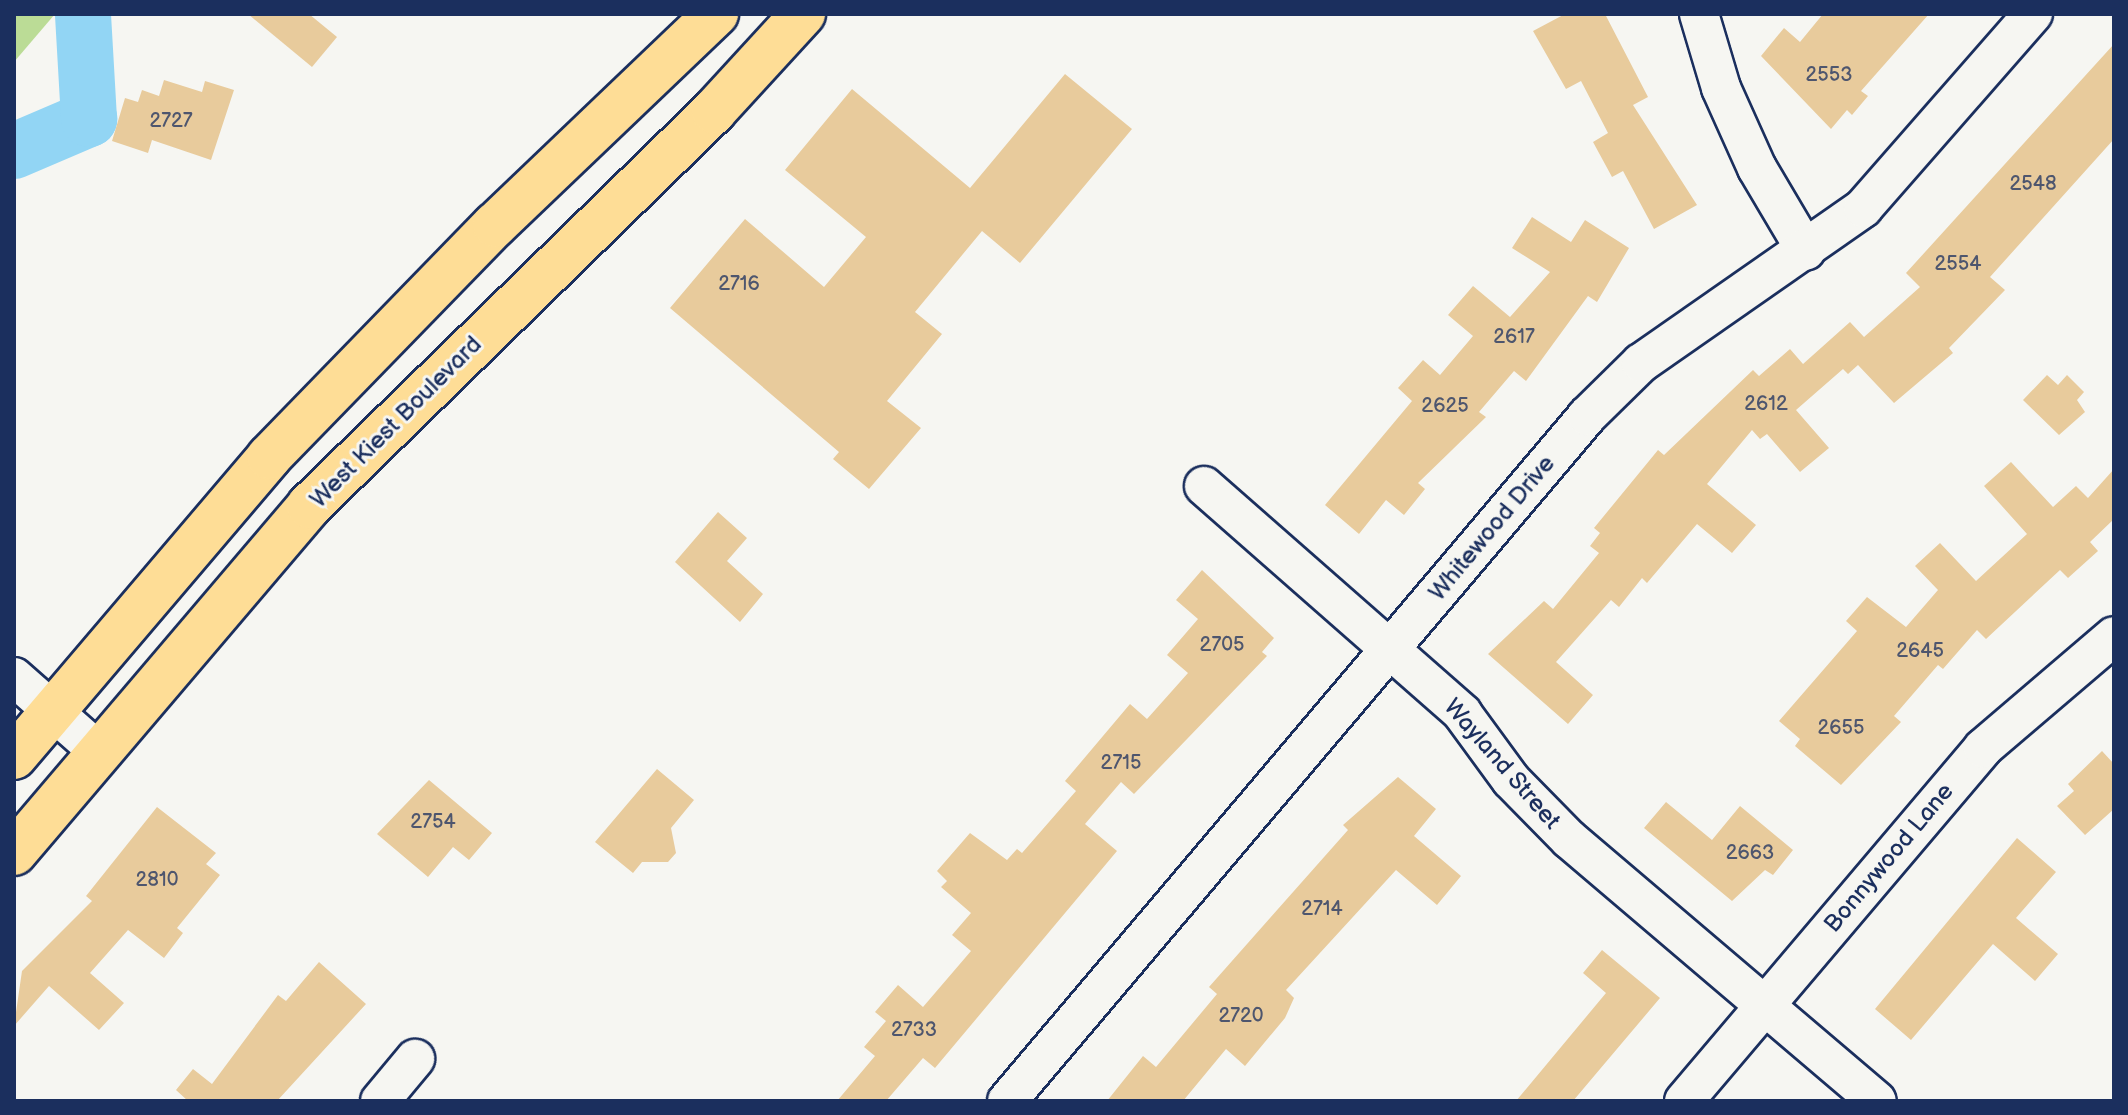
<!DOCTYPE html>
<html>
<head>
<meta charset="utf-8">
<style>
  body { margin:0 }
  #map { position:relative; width:2128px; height:1115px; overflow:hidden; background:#f6f6f2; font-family:"Balsamiq Sans",sans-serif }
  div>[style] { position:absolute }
  .green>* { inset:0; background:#bbdc96 }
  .river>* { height:56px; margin:-28px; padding:0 28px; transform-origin:28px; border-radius:28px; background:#92d5f4 }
  .building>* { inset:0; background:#e8cb9c }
  .roads { filter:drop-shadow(2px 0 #1b2f5e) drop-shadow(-2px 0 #1b2f5e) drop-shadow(0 2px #1b2f5e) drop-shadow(0 -2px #1b2f5e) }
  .minor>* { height:38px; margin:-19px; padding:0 19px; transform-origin:19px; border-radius:19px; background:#f6f6f2 }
  .major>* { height:44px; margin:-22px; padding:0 22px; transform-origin:22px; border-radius:22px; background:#fedd96 }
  span { translate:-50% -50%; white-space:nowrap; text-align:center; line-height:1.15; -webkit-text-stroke:6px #f6f6f2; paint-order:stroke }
  .number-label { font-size:20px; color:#4e566e }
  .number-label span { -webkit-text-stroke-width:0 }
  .street-label { font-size:24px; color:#1b2f5e }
  .frame { position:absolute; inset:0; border:16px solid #1b2f5e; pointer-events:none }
</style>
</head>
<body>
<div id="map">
  <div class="green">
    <i style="clip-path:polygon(14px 14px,55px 14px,14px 62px)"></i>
  </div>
  <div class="river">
    <i style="left:14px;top:151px;width:82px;rotate:-23.1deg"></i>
    <i style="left:89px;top:119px;width:105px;rotate:-93.3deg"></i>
  </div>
  <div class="building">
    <i style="clip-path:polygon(248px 14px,309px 14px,337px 37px,312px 67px)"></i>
    <i style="clip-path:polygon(1565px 14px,1605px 14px,1648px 97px,1633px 105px,1697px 205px,1654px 229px,1623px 171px,1612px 177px,1593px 142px,1608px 133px,1581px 81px,1566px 89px,1533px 31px)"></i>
    <i style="clip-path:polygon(1823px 14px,1929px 14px,1861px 91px,1868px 96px,1852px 115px,1847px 110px,1831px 129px,1761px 56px,1784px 28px,1800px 42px)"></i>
    <i style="clip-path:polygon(2114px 44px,2114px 139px,1990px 277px,2005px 290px,1949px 348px,1953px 353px,1894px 403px,1858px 365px,1848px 374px,1843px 369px,1796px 410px,1829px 448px,1800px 472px,1767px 434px,1760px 439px,1752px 430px,1707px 484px,1756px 525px,1732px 553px,1697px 524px,1647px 583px,1642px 578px,1619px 607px,1611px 600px,1556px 662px,1593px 695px,1568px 724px,1488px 654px,1544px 601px,1553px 609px,1599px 553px,1590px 546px,1600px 533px,1594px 528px,1658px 450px,1664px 455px,1753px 370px,1759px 376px,1790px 349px,1803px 364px,1850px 322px,1864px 337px,1920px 287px,1906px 273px)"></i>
    <i style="clip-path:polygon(1065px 74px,1132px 129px,1020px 263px,982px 231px,915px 312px,942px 334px,887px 401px,921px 428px,869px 489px,833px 459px,839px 452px,670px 308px,745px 219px,824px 287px,866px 237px,785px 170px,852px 89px,970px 188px)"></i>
    <i style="clip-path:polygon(164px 80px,202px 92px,205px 81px,234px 90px,211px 160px,152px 140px,148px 153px,112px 141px,125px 98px,138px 102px,142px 90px,159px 96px)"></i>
    <i style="clip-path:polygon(1532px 217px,1571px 242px,1585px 220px,1629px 248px,1597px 302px,1588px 296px,1526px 381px,1514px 371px,1479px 412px,1486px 417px,1418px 483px,1425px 489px,1404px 515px,1386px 500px,1359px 534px,1325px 505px,1412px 401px,1398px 388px,1423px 360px,1440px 375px,1473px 336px,1448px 315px,1473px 286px,1510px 317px,1550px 272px,1512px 248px)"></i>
    <i style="clip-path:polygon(2047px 375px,2058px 385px,2067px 375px,2084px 392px,2077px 400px,2085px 412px,2059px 435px,2023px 400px)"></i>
    <i style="clip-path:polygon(2011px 462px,2053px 507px,2076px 486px,2088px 498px,2114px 469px,2114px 519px,2090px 542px,2098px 551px,2068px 578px,2060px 570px,1986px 639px,1977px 630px,1943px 669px,1938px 665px,1894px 716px,1901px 722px,1841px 785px,1795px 746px,1800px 739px,1779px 721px,1857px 631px,1846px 621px,1867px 597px,1906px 627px,1938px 590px,1915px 566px,1940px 543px,1976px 581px,2027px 534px,1984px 486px)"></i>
    <i style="clip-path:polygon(718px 512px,747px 538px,727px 561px,763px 594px,740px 622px,675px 562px)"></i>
    <i style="clip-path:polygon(1202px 570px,1274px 638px,1262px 652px,1267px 656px,1134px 794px,1121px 782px,1085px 824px,1117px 851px,935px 1068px,923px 1058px,886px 1101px,837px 1101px,875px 1056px,864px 1047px,886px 1021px,875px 1012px,898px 985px,923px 1007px,971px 951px,952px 935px,971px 913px,941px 887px,947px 881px,937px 871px,970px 833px,1007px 860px,1017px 849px,1022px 853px,1076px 791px,1065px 781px,1130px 704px,1147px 719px,1188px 673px,1167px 655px,1198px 619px,1176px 600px)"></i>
    <i style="clip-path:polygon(2102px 751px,2114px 764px,2114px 809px,2085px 835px,2057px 806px,2074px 791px,2068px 784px)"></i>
    <i style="clip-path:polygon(657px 769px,694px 800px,671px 828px,676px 853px,668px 862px,642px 862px,633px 873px,595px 842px)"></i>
    <i style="clip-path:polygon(1398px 777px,1436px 809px,1414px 836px,1461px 876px,1437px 905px,1396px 870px,1286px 990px,1294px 998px,1285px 1018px,1245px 1066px,1226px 1049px,1183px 1101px,1107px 1101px,1143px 1056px,1156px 1067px,1217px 994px,1209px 987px,1348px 830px,1343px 825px)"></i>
    <i style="clip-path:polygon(429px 780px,492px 833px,469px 860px,453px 847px,428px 877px,377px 834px)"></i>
    <i style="clip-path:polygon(1666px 802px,1712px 840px,1740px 806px,1793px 850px,1773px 875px,1765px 870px,1732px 901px,1644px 828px)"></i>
    <i style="clip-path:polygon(157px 807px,216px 853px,206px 864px,220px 875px,177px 928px,183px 933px,164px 958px,128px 930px,90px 973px,124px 1003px,99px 1030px,49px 986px,14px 1026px,22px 971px,92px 901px,86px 896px)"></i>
    <i style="clip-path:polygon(2017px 838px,2056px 872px,2016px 918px,2058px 954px,2035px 981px,1993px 944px,1911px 1040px,1875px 1009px)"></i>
    <i style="clip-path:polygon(1602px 950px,1660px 998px,1573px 1101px,1516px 1101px,1606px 993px,1583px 973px)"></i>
    <i style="clip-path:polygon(319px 962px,366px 1004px,277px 1101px,188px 1101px,176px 1090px,193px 1069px,212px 1084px,278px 995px,286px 1001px)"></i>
  </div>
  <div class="roads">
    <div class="minor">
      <i style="left:1699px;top:14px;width:77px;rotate:73.4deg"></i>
      <i style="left:1721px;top:88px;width:88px;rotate:65.8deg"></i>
      <i style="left:1757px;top:168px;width:96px;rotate:59.4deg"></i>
      <i style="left:1204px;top:486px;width:344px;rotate:41.3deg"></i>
      <i style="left:1462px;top:713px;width:83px;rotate:53.8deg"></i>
      <i style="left:1511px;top:780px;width:83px;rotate:45.5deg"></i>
      <i style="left:1569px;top:839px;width:404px;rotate:40.4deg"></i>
      <i style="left:14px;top:677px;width:112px;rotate:41.4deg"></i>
      <i style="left:380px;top:1101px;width:55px;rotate:-50.2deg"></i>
      <i style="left:1007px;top:1101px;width:898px;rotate:-49.74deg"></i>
      <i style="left:1587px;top:416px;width:76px;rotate:-44.5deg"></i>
      <i style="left:1641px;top:363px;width:271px;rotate:-34.9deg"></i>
      <i style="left:1863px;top:208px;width:258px;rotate:-48.8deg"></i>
      <i style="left:1684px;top:1101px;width:463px;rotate:-49.7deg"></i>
      <i style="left:1983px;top:748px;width:172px;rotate:-40.5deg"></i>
    </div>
    <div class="major">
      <i style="left:14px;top:757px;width:394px;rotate:-49.6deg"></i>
      <i style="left:269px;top:457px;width:324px;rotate:-45.8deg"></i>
      <i style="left:495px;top:225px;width:306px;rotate:-43.7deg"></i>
      <i style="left:14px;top:853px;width:455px;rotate:-49.6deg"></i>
      <i style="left:309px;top:506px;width:566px;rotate:-44.28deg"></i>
      <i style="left:714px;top:111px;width:132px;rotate:-47.5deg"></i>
    </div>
  </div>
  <div class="number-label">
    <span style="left:1829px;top:75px">2553</span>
    <span style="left:171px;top:121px">2727</span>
    <span style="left:2033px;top:184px">2548</span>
    <span style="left:1958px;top:264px">2554</span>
    <span style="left:739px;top:284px">2716</span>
    <span style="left:1514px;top:337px">2617</span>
    <span style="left:1766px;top:404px">2612</span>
    <span style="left:1445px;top:406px">2625</span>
    <span style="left:1222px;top:645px">2705</span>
    <span style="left:1920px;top:651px">2645</span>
    <span style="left:1841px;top:728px">2655</span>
    <span style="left:1121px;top:763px">2715</span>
    <span style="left:433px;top:822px">2754</span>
    <span style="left:1750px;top:853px">2663</span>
    <span style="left:157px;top:880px">2810</span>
    <span style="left:1322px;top:909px">2714</span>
    <span style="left:1241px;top:1016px">2720</span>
    <span style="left:914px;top:1030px">2733</span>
  </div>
  <div class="street-label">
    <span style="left:396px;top:422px;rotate:-45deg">West Kiest Boulevard</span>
    <span style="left:1492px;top:528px;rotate:-50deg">Whitewood Drive</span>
    <span style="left:1502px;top:764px;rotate:49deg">Wayland Street</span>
    <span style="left:1889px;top:858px;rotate:-50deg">Bonnywood Lane</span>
  </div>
  <div class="frame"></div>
</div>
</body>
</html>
